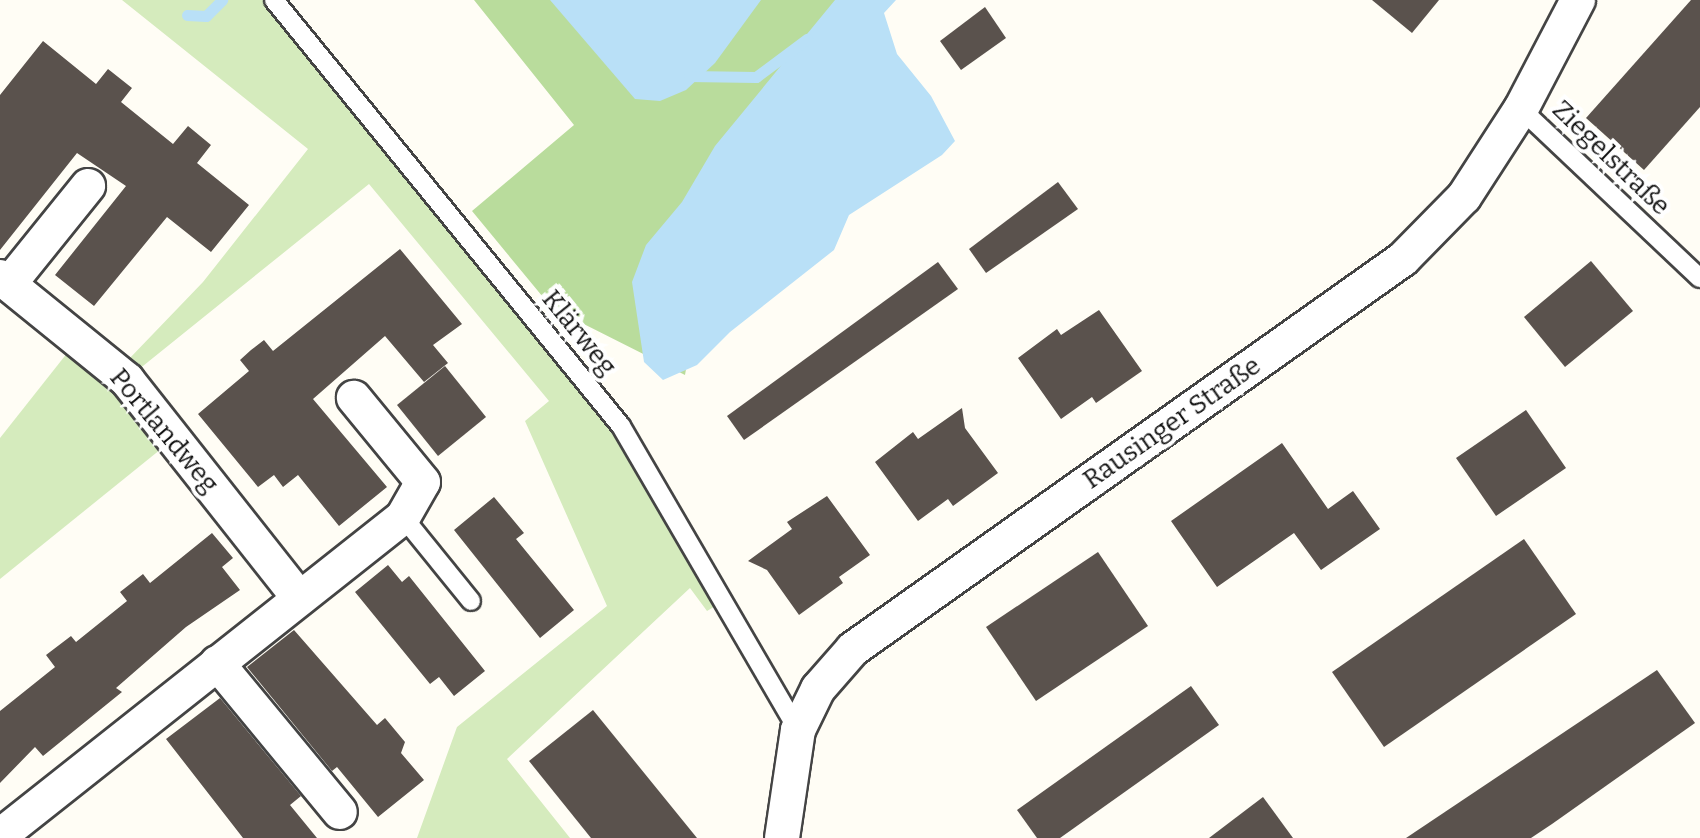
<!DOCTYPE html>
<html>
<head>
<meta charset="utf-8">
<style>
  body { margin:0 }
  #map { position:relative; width:1700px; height:838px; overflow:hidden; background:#fffdf5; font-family:Bitter,serif }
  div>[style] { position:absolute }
  .green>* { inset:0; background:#d5ebbd }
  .forest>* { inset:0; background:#b9dc9c }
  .water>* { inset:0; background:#b9e0f7 }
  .stream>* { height:11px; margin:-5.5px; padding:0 5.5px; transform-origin:5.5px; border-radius:5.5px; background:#b9e0f7 }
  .building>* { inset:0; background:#5a524d }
  .roads { filter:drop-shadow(2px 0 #444) drop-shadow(-2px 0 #444) drop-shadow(0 2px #444) drop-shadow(0 -2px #444) }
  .lane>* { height:18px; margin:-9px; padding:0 9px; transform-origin:9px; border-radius:9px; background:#fff }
  .street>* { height:34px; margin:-17px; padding:0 17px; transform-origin:17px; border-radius:17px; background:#fff }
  span { translate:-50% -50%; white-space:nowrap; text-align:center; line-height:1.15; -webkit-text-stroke:8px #fff; paint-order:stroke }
  .street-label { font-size:26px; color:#111 }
</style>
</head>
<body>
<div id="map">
  <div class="green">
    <i style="clip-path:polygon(122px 0,268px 0,605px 416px,717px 605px,707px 611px,690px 588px,507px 759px,570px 838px,417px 838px,457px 727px,607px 606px,525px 421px,549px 401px,369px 184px,138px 370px,128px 360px,203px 282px,308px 149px)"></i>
    <i style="clip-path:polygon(68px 352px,103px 379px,161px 449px,0 579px,0 438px)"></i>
  </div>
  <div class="forest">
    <i style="clip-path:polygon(474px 0,895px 0,724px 154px,685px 375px,552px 308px,472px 211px,574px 125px)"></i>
  </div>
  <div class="water">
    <i style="clip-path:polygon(550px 0,761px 0,715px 63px,686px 90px,660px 101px,635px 99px)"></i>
    <i style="clip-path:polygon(835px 0,896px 0,884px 13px,897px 54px,931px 96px,955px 141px,942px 155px,849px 215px,834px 250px,730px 332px,697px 365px,663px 380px,644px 362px,632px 282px,646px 245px,682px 202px,715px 146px)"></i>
  </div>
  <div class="stream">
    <i style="left:187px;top:15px;width:19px;rotate:3deg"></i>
    <i style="left:206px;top:16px;width:23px;rotate:-45deg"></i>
    <i style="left:689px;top:76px;width:67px;rotate:0.9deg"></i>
    <i style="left:756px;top:77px;width:64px;rotate:-36.7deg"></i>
  </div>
  <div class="building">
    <i style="clip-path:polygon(1372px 0,1439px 0,1412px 33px)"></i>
    <i style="clip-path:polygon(1691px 0,1700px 0,1700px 107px,1644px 170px,1586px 118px)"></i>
    <i style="clip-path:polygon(985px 7px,1006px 38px,961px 70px,940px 41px)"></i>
    <i style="clip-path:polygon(43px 41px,96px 84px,108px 69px,132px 88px,121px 102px,173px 144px,188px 126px,211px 145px,197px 163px,249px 205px,211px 252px,167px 217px,94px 306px,55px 275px,126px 186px,77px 153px,0 250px,0 95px)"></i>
    <i style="clip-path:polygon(1058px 182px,1078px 209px,986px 273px,969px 249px)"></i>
    <i style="clip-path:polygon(400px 249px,462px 324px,433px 345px,448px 363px,424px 382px,385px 336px,313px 399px,387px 487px,339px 526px,298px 475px,283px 487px,274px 475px,258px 487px,198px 414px,249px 371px,240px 360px,251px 350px,264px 340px,273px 351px)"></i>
    <i style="clip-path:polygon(1591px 261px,1633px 311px,1565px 367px,1524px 317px)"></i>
    <i style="clip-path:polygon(938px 262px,958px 289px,744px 440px,727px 416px)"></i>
    <i style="clip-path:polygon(1099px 310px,1142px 371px,1096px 403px,1092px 397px,1061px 419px,1018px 358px,1057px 329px,1061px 335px)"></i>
    <i style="clip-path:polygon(445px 366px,486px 417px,438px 456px,397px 405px)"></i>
    <i style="clip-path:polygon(962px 408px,965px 428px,998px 473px,953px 506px,948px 499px,918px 521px,875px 462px,913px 432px,918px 439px)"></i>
    <i style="clip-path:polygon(1526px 410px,1566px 468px,1496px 516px,1456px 458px)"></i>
    <i style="clip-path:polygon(1282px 443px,1328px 509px,1353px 491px,1380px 529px,1321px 570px,1294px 533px,1217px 587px,1171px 521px)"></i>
    <i style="clip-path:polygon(827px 496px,870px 555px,839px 577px,843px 583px,799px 615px,767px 570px,748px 561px,792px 529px,787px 522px)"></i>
    <i style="clip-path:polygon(494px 497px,524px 533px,516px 539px,574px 610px,540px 638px,454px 530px)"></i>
    <i style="clip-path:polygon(212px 533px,233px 558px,222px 567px,240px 590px,186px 627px,116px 688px,122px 692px,43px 756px,35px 747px,0 783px,0 711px,55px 667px,46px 655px,71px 636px,76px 642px,127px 601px,120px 592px,143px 574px,150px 583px)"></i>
    <i style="clip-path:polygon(1524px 539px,1576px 614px,1384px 747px,1332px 672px)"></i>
    <i style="clip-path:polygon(1098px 552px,1148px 626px,1036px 701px,986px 627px)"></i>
    <i style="clip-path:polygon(388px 565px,402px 582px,409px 576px,485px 671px,454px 696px,439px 677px,430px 684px,355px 592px)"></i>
    <i style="clip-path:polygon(294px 630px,377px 725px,385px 718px,405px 742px,401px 753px,424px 780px,378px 817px,337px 767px,332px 771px,247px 667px)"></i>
    <i style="clip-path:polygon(1657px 670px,1695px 723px,1552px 824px,1531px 838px,1406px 838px)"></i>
    <i style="clip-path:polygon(1191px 686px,1219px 725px,1060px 838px,1037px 838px,1017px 810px)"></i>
    <i style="clip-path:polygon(220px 698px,301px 796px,290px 805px,317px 838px,243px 838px,166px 739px)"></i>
    <i style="clip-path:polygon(593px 710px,697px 838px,591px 838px,529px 761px)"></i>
    <i style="clip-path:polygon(1263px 797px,1293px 838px,1209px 838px)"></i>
  </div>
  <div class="roads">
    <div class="lane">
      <i style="left:274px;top:0;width:549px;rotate:50.84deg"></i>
      <i style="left:621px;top:426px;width:352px;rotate:59.8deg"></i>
      <i style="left:1521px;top:109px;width:246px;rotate:43.4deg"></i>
      <i style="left:403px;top:517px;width:108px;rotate:51deg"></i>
    </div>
    <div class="street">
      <i style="left:0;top:277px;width:164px;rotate:39deg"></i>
      <i style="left:127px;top:380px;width:278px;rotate:51.7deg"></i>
      <i style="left:9px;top:284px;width:126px;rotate:-51.1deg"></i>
      <i style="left:217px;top:663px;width:193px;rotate:50.5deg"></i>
      <i style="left:0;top:836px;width:514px;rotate:-38.36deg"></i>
      <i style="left:403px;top:517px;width:40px;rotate:-60.3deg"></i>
      <i style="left:423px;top:482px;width:109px;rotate:-129.4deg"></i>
      <i style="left:782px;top:838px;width:109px;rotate:-81.6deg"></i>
      <i style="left:798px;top:730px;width:46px;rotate:-64deg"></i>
      <i style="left:818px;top:689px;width:53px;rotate:-48.8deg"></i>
      <i style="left:853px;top:649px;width:674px;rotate:-35.34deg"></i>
      <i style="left:1403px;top:259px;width:87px;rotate:-45.5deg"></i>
      <i style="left:1464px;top:197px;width:105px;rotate:-57.1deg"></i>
      <i style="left:1521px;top:109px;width:123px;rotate:-62.4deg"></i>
    </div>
  </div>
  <div class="street-label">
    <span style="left:1611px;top:158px;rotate:44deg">Ziegelstraße</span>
    <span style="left:579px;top:333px;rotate:51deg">Klärweg</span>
    <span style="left:1172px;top:423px;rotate:-35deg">Rausinger Straße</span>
    <span style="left:164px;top:431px;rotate:50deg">Portlandweg</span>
  </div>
</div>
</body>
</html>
